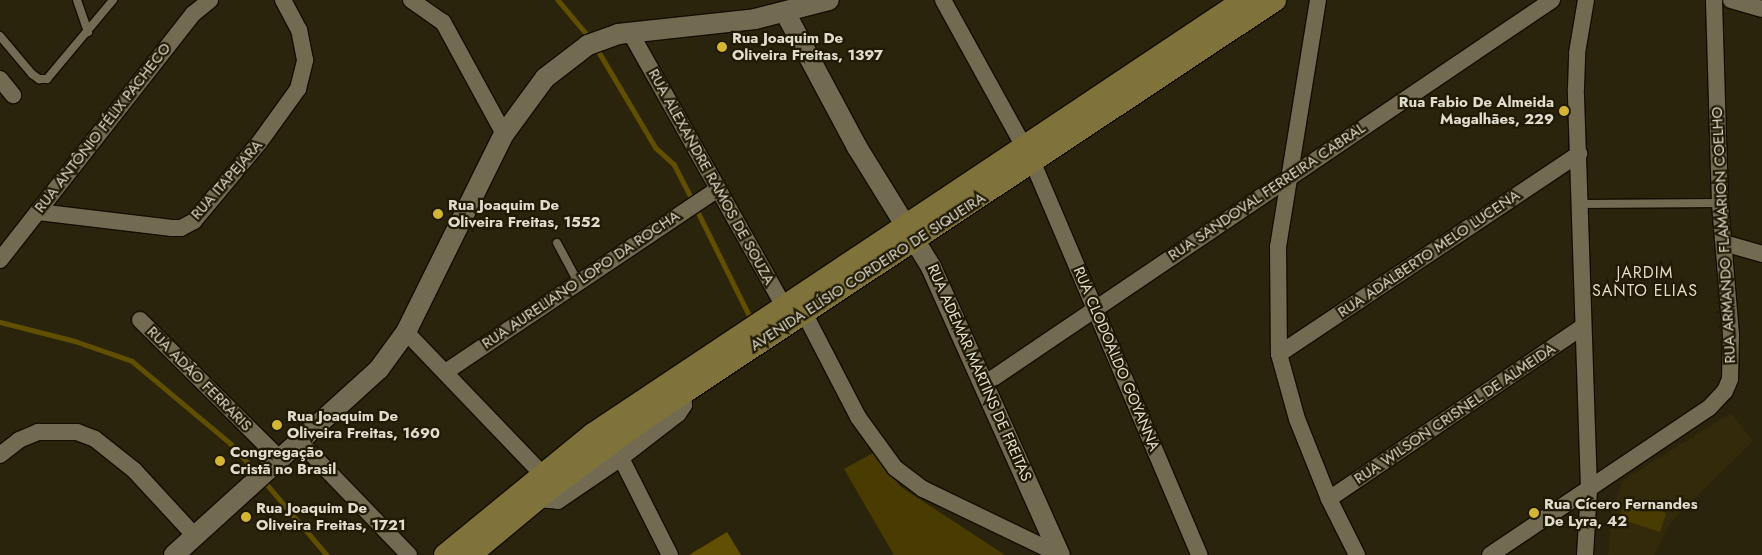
<!DOCTYPE html>
<html>
<head>
<meta charset="utf-8">
<style>
  body { margin:0 }
  #map { position:relative; width:1762px; height:555px; overflow:hidden; background:#2a240d; font-family:Jost,sans-serif }
  div>[style] { position:absolute }
  .built>* { inset:0; background:#322a0b }
  .green>* { inset:0; background:#4a3c00 }
  .forest>* { inset:0; background:#615003 }
  .stream>* { height:4.5px; margin:-2.25px; padding:0 2.25px; transform-origin:2.25px; border-radius:2.25px; background:#604f00 }
  .roads { filter:drop-shadow(1px 0 #130d00) drop-shadow(-1px 0 #130d00) drop-shadow(0 1px #130d00) drop-shadow(0 -1px #130d00) }
  .service>* { height:8px; margin:-4px; padding:0 4px; transform-origin:4px; border-radius:4px; background:#726b52 }
  .minor>* { height:16px; margin:-8px; padding:0 8px; transform-origin:8px; border-radius:8px; background:#726b52 }
  .tertiary>* { height:20px; margin:-10px; padding:0 10px; transform-origin:10px; border-radius:10px; background:#726b52 }
  .secondary>* { height:22px; margin:-11px; padding:0 11px; transform-origin:11px; border-radius:11px; background:#7f723a }
  .dots>* { width:14px; height:14px; translate:-50% -50%; box-sizing:border-box; border:2px solid #201a04; border-radius:50% }
  span { translate:-50% -50%; white-space:nowrap; text-align:center; line-height:1.15; -webkit-text-stroke:4.5px #201a04; paint-order:stroke }
  .poi-label { font-size:15px; color:#e0dcce; font-weight:700 }
  .left { translate:0 -50%; text-align:left }
  .right { translate:-100% -50%; text-align:right }
  .street-label { font-size:15px; color:#e0dcce }
  .neighbourhood-label { font-size:16px; color:#e2dbbf; letter-spacing:1px }
</style>
</head>
<body>
<div id="map">
  <div class="built">
    <i style="clip-path:polygon(1731px 413px,1753px 441px,1670px 523px,1654px 555px,1608px 555px,1612px 513px,1622px 481px)"></i>
  </div>
  <div class="green">
    <i style="clip-path:polygon(873px 453px,901px 487px,1005px 555px,894px 555px,844px 469px)"></i>
    <i style="clip-path:polygon(1625px 500px,1666px 513px,1660px 532px,1620px 519px)"></i>
  </div>
  <div class="forest">
    <i style="clip-path:polygon(727px 532px,741px 555px,689px 555px)"></i>
  </div>
  <div class="stream">
    <i style="left:558px;top:0;width:51px;rotate:49.8deg"></i>
    <i style="left:596px;top:47px;width:117px;rotate:59.3deg"></i>
    <i style="left:656px;top:148px;width:24px;rotate:42deg"></i>
    <i style="left:674px;top:164px;width:42px;rotate:62.8deg"></i>
    <i style="left:696px;top:208px;width:119px;rotate:63.6deg"></i>
    <i style="left:0;top:322px;width:77px;rotate:14.2deg"></i>
    <i style="left:75px;top:341px;width:60px;rotate:19.3deg"></i>
    <i style="left:132px;top:361px;width:128px;rotate:39.9deg"></i>
    <i style="left:230px;top:443px;width:40px;rotate:48deg"></i>
    <i style="left:264px;top:481px;width:97px;rotate:49.6deg"></i>
  </div>
  <div class="roads">
    <div class="service">
      <i style="left:77px;top:0;width:34px;rotate:71deg"></i>
      <i style="left:0;top:36px;width:50px;rotate:49.9deg"></i>
      <i style="left:32px;top:74px;width:9px;rotate:36deg"></i>
      <i style="left:39px;top:79px;width:8px"></i>
      <i style="left:47px;top:79px;width:103px;rotate:-50.1deg"></i>
      <i style="left:1581px;top:204px;width:139px;rotate:-0.4deg"></i>
      <i style="left:557px;top:243px;width:44px;rotate:61.7deg"></i>
    </div>
    <div class="minor">
      <i style="left:411px;top:0;width:39px;rotate:35deg"></i>
      <i style="left:443px;top:22px;width:128px;rotate:61.4deg"></i>
      <i style="left:943px;top:0;width:186px;rotate:61.1deg"></i>
      <i style="left:1033px;top:163px;width:426px;rotate:67deg"></i>
      <i style="left:1318px;top:0;width:249px;rotate:99.2deg"></i>
      <i style="left:1278px;top:246px;width:108px;rotate:89.5deg"></i>
      <i style="left:1279px;top:354px;width:67px;rotate:74.5deg"></i>
      <i style="left:1297px;top:419px;width:86px;rotate:68.2deg"></i>
      <i style="left:1329px;top:499px;width:63px;rotate:63.4deg"></i>
      <i style="left:1731px;top:0;width:32px;rotate:16deg"></i>
      <i style="left:630px;top:32px;width:325px;rotate:60.7deg"></i>
      <i style="left:0;top:79px;width:21px;rotate:51deg"></i>
      <i style="left:38px;top:212px;width:135px;rotate:6.8deg"></i>
      <i style="left:172px;top:228px;width:9px"></i>
      <i style="left:181px;top:228px;width:15px;rotate:-28deg"></i>
      <i style="left:194px;top:221px;width:102px;rotate:-50.2deg"></i>
      <i style="left:259px;top:143px;width:67px;rotate:-54.2deg"></i>
      <i style="left:298px;top:89px;width:30px;rotate:-76deg"></i>
      <i style="left:305px;top:60px;width:31px;rotate:-101deg"></i>
      <i style="left:299px;top:30px;width:34px;rotate:-118deg"></i>
      <i style="left:1724px;top:243px;width:40px;rotate:16deg"></i>
      <i style="left:0;top:260px;width:313px;rotate:-51.9deg"></i>
      <i style="left:193px;top:14px;width:22px;rotate:-39deg"></i>
      <i style="left:799px;top:303px;width:128px;rotate:62.6deg"></i>
      <i style="left:858px;top:417px;width:63px;rotate:54deg"></i>
      <i style="left:895px;top:468px;width:35px;rotate:37deg"></i>
      <i style="left:923px;top:489px;width:152px;rotate:25.7deg"></i>
      <i style="left:140px;top:320px;width:197px;rotate:44.8deg"></i>
      <i style="left:406px;top:332px;width:208px;rotate:46.2deg"></i>
      <i style="left:1279px;top:354px;width:361px;rotate:-33.7deg"></i>
      <i style="left:447px;top:371px;width:324px;rotate:-33.9deg"></i>
      <i style="left:983px;top:385px;width:687px;rotate:-34.08deg"></i>
      <i style="left:300px;top:442px;width:157px;rotate:46deg"></i>
      <i style="left:0;top:455px;width:24px;rotate:-38deg"></i>
      <i style="left:19px;top:440px;width:21px;rotate:-23deg"></i>
      <i style="left:38px;top:432px;width:39px"></i>
      <i style="left:77px;top:432px;width:19px;rotate:21deg"></i>
      <i style="left:95px;top:439px;width:50px;rotate:38.5deg"></i>
      <i style="left:134px;top:470px;width:88px;rotate:47.3deg"></i>
      <i style="left:621px;top:458px;width:109px;rotate:63.2deg"></i>
      <i style="left:537px;top:499px;width:21px;rotate:5deg"></i>
      <i style="left:558px;top:501px;width:76px;rotate:-34.3deg"></i>
      <i style="left:621px;top:458px;width:72px;rotate:-37.7deg"></i>
      <i style="left:678px;top:414px;width:11px;rotate:-56deg"></i>
      <i style="left:684px;top:405px;width:11px;rotate:-100deg"></i>
      <i style="left:1329px;top:499px;width:305px;rotate:-34.2deg"></i>
      <i style="left:1490px;top:555px;width:264px;rotate:-33.9deg"></i>
      <i style="left:1709px;top:408px;width:23px;rotate:-47deg"></i>
      <i style="left:1725px;top:391px;width:13px;rotate:-67deg"></i>
      <i style="left:1730px;top:379px;width:44px;rotate:-88.7deg"></i>
      <i style="left:1731px;top:335px;width:132px;rotate:-94.8deg"></i>
      <i style="left:1720px;top:203px;width:203px;rotate:-91.7deg"></i>
      <i style="left:1585px;top:555px;width:66px;rotate:-86.5deg"></i>
      <i style="left:1589px;top:489px;width:401px;rotate:-91.9deg"></i>
      <i style="left:1576px;top:88px;width:35px;rotate:-88deg"></i>
      <i style="left:1577px;top:53px;width:54px;rotate:-80.4deg"></i>
    </div>
    <div class="tertiary">
      <i style="left:786px;top:14px;width:151px;rotate:61.9deg"></i>
      <i style="left:857px;top:147px;width:141px;rotate:58.3deg"></i>
      <i style="left:931px;top:267px;width:316px;rotate:65.9deg"></i>
      <i style="left:174px;top:555px;width:277px;rotate:-42.2deg"></i>
      <i style="left:379px;top:369px;width:46px;rotate:-53.9deg"></i>
      <i style="left:406px;top:332px;width:221px;rotate:-63.7deg"></i>
      <i style="left:504px;top:134px;width:69px;rotate:-53.8deg"></i>
      <i style="left:545px;top:78px;width:54px;rotate:-37.5deg"></i>
      <i style="left:588px;top:45px;width:32px;rotate:-20deg"></i>
      <i style="left:618px;top:34px;width:138px;rotate:-6.2deg"></i>
      <i style="left:755px;top:19px;width:76px;rotate:-14.4deg"></i>
    </div>
    <div class="secondary">
      <i style="left:445px;top:555px;width:191px;rotate:-39.3deg"></i>
      <i style="left:593px;top:434px;width:782px;rotate:-33.69deg"></i>
      <i style="left:470px;top:555px;width:108px;rotate:-39.7deg"></i>
      <i style="left:553px;top:486px;width:117px;rotate:-36.3deg"></i>
      <i style="left:647px;top:417px;width:754px;rotate:-33.58deg"></i>
    </div>
  </div>
  <div class="dots">
    <i style="left:722px;top:47px;background:#d5b534"></i>
    <i style="left:1564px;top:111px;background:#d5b534"></i>
    <i style="left:438px;top:214px;background:#d5b534"></i>
    <i style="left:277px;top:425px;background:#d5b534"></i>
    <i style="left:220px;top:461px;background:#d5b534"></i>
    <i style="left:1534px;top:513px;background:#d5b534"></i>
    <i style="left:246px;top:517px;background:#d5b534"></i>
  </div>
  <div class="poi-label">
    <span class="left" style="left:732px;top:47px">Rua Joaquim De<br>Oliveira Freitas, 1397</span>
    <span class="right" style="left:1554px;top:111px">Rua Fabio De Almeida<br>Magalhães, 229</span>
    <span class="left" style="left:448px;top:214px">Rua Joaquim De<br>Oliveira Freitas, 1552</span>
    <span class="left" style="left:287px;top:425px">Rua Joaquim De<br>Oliveira Freitas, 1690</span>
    <span class="left" style="left:230px;top:461px">Congregação<br>Cristã no Brasil</span>
    <span class="left" style="left:1544px;top:513px">Rua Cícero Fernandes<br>De Lyra, 42</span>
    <span class="left" style="left:256px;top:517px">Rua Joaquim De<br>Oliveira Freitas, 1721</span>
  </div>
  <div class="street-label">
    <span style="left:103px;top:128px;rotate:-52deg">RUA ANTÔNIO FÉLIX PACHECO</span>
    <span style="left:711px;top:177px;rotate:61deg">RUA ALEXANDRE RAMOS DE SOUZA</span>
    <span style="left:227px;top:180px;rotate:-49deg">RUA ITAPEJARA</span>
    <span style="left:1267px;top:192px;rotate:-34deg">RUA SANDOVAL FERREIRA CABRAL</span>
    <span style="left:1724px;top:235px;rotate:-93deg">RUA ARMANDO FLAMARION COELHO</span>
    <span style="left:1429px;top:254px;rotate:-34deg">RUA ADALBERTO MELO LUCENA</span>
    <span style="left:868px;top:272px;rotate:-33deg">AVENIDA ELÍSIO CORDEIRO DE SIQUEIRA</span>
    <span style="left:581px;top:280px;rotate:-34deg">RUA AURELIANO LOPO DA ROCHA</span>
    <span style="left:1116px;top:359px;rotate:67deg">RUA CLODOALDO GOYANNA</span>
    <span style="left:979px;top:373px;rotate:66deg">RUA ADEMAR MARTINS DE FREITAS</span>
    <span style="left:199px;top:379px;rotate:45deg">RUA ADÃO FERRARIS</span>
    <span style="left:1455px;top:414px;rotate:-34deg">RUA WILSON CRISNEL DE ALMEIDA</span>
  </div>
  <div class="neighbourhood-label">
    <span style="left:1645px;top:282px">JARDIM<br>SANTO ELIAS</span>
  </div>
</div>
</body>
</html>
